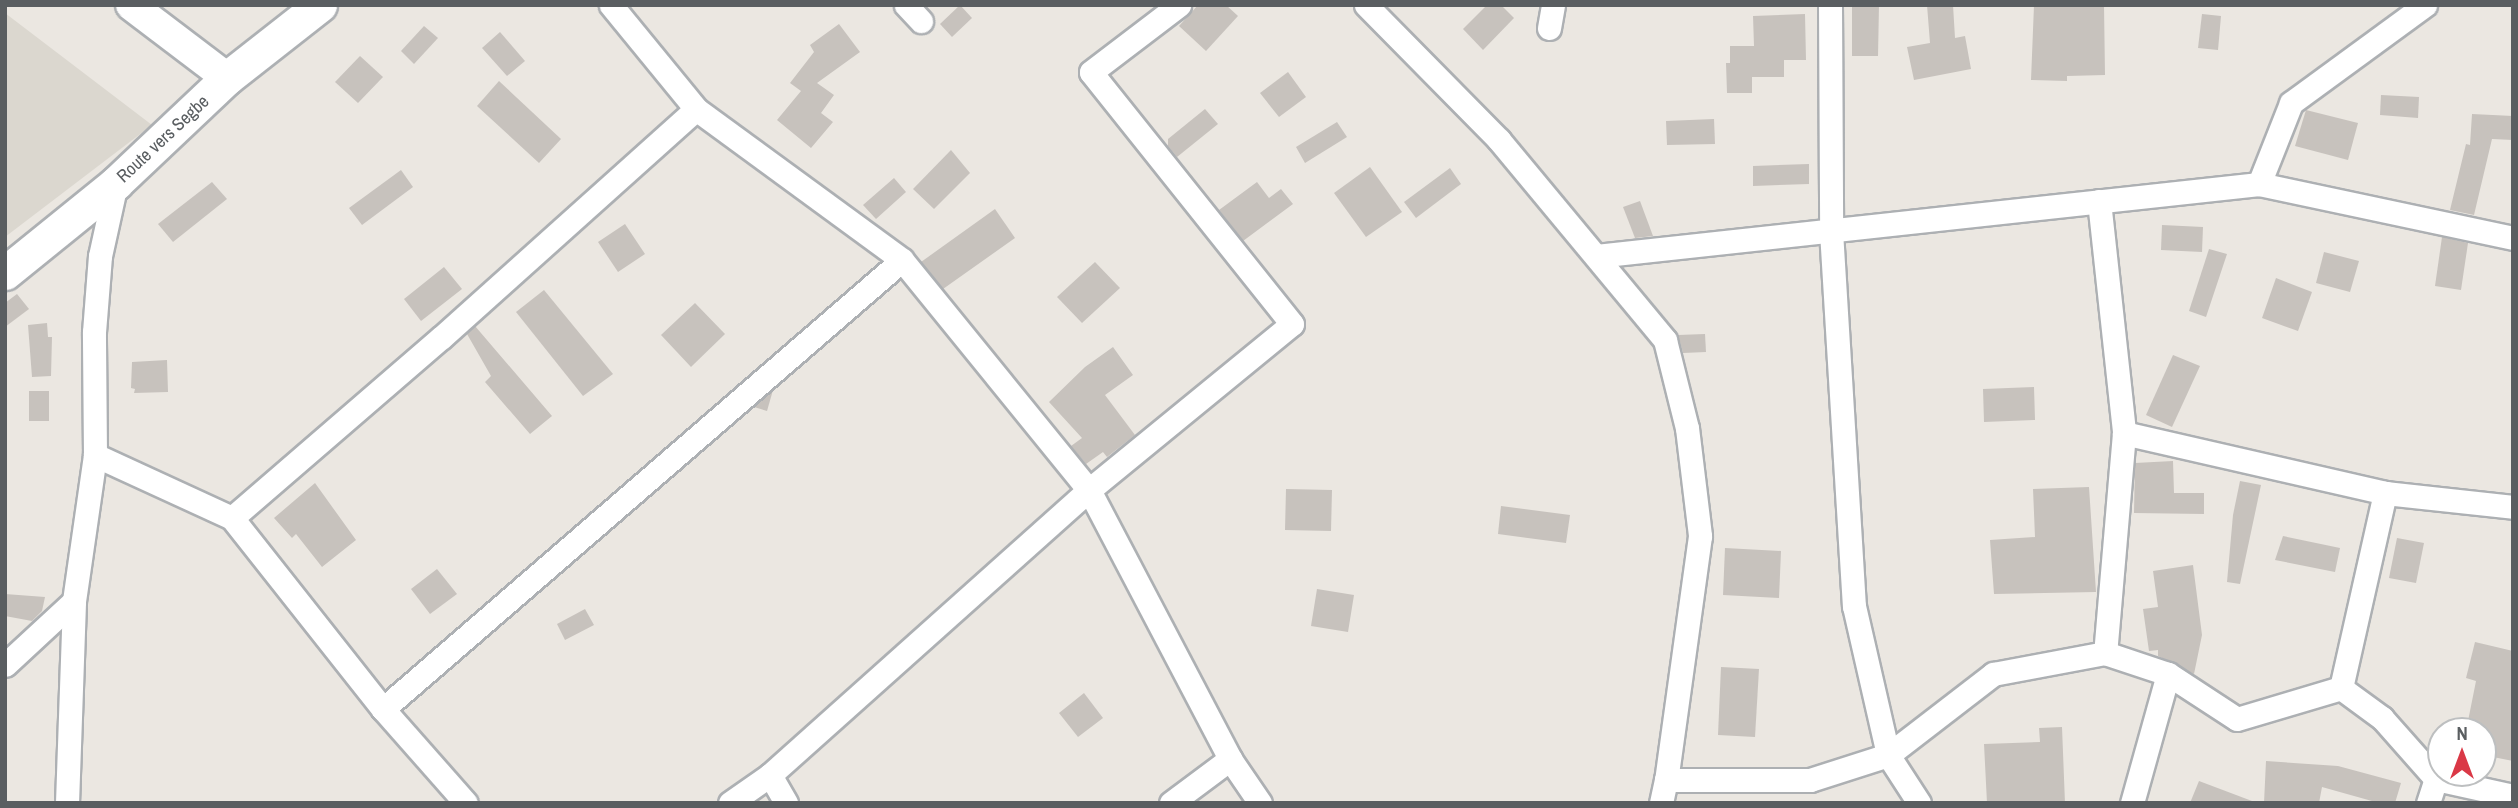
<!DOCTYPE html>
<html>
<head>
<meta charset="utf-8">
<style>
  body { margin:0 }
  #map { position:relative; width:2518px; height:808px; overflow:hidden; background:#ebe7e1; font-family:"Archivo Narrow",sans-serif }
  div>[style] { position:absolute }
  .education>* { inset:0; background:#dbd7cf }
  .building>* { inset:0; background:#c7c2bd }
  .roads { filter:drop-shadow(2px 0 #adb0b3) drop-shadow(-2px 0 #adb0b3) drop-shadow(0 2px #adb0b3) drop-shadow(0 -2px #adb0b3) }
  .minor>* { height:23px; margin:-11.5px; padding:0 11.5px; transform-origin:11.5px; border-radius:11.5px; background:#fff }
  .tertiary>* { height:30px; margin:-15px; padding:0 15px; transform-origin:15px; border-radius:15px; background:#fff }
  .secondary>* { height:33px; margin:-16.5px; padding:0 16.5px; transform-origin:16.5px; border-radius:16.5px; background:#fff }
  span { translate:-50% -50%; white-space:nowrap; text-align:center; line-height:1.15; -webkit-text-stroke:7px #fff; paint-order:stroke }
  .street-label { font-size:18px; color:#5a5e61 }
  .frame { position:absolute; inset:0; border:7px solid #5a5e61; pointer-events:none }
  .north { position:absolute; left:2427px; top:717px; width:70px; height:70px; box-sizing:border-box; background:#fff; border:2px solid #bdbfc0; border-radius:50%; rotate:0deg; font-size:19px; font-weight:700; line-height:28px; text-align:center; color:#5a5e61 }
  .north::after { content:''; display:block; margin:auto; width:24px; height:32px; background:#da3846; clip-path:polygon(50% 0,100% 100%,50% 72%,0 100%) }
</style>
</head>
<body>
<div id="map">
  <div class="education">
    <i style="clip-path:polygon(5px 13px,152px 125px,5px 237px)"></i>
  </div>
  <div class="building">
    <i style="clip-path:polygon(960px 5px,972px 18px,952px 37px,940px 24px)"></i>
    <i style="clip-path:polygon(1198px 5px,1226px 5px,1238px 16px,1206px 51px,1179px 26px)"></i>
    <i style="clip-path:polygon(1487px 5px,1501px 5px,1514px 18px,1483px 50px,1463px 29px)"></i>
    <i style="clip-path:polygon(1852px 5px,1879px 5px,1878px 56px,1852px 56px)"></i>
    <i style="clip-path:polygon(1927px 5px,1953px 5px,1955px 38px,1965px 36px,1971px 69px,1914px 80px,1907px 47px,1930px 43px)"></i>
    <i style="clip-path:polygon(2034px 5px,2104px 5px,2105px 75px,2067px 76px,2067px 81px,2031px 80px)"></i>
    <i style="clip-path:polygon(1805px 14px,1806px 60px,1784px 60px,1784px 77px,1752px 77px,1752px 93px,1727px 93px,1726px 63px,1730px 63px,1730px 46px,1754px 46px,1753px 16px)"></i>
    <i style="clip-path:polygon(2202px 14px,2221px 16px,2218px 50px,2198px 48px)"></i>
    <i style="clip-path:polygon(839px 24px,860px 52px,817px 83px,834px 95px,821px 113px,833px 122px,811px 148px,777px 120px,801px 91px,790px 83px,814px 52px,810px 45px)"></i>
    <i style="clip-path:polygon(424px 26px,438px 38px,414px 64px,401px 51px)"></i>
    <i style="clip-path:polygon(500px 32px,525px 61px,507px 76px,482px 48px)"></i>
    <i style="clip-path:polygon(360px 56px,383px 77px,358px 103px,335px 82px)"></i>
    <i style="clip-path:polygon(1288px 72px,1306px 97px,1279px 117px,1260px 93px)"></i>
    <i style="clip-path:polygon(499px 81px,561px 139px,539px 163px,477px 106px)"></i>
    <i style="clip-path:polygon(2381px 95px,2419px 97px,2418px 118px,2380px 115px)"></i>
    <i style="clip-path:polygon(1205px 109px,1218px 124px,1177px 157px,1168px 146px,1168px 139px)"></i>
    <i style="clip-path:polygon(2306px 110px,2358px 123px,2348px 160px,2295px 146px)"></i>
    <i style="clip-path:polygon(2472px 114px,2513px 116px,2513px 140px,2492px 139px,2474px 215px,2450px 210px,2466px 144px,2470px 145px)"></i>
    <i style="clip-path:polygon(1714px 119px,1715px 144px,1667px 145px,1666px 121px)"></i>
    <i style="clip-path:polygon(1337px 122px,1347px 137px,1305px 163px,1296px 147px)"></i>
    <i style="clip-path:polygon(951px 150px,970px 173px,934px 209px,913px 189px)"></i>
    <i style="clip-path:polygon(1809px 164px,1809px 184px,1753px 186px,1753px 166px)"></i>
    <i style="clip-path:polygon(1370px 167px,1402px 212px,1366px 237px,1334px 193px)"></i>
    <i style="clip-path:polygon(1450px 168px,1461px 184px,1416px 218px,1404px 202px)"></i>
    <i style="clip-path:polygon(401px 170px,413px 187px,362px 225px,349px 208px)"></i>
    <i style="clip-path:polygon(894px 178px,906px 192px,876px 219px,863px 205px)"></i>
    <i style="clip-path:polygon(212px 182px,227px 199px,173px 242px,158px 224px)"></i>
    <i style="clip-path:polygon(1257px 182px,1269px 198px,1281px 189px,1293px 204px,1243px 241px,1219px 210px)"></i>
    <i style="clip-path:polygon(1640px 201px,1653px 236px,1635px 238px,1623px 207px)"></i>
    <i style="clip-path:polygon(995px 209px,1015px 238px,943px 289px,921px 262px)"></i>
    <i style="clip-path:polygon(625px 224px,645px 254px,618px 272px,598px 242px)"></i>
    <i style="clip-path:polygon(2162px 225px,2203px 227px,2202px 252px,2161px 250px)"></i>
    <i style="clip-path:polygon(2442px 237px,2468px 243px,2461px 290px,2435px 286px)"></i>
    <i style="clip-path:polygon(2209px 249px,2227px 254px,2206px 317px,2189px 311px)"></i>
    <i style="clip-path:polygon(2324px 252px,2359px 261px,2350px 292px,2316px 283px)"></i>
    <i style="clip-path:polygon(1095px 262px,1120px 288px,1082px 323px,1057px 297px)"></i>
    <i style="clip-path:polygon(444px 267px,462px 289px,421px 321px,404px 299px)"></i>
    <i style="clip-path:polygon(2276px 278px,2312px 292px,2298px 331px,2262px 318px)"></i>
    <i style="clip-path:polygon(544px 290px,613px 374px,583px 396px,516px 312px)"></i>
    <i style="clip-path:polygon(17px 294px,29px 309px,5px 327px,5px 303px)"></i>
    <i style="clip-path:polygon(695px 303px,725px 334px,691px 367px,661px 335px)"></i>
    <i style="clip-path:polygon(47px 323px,48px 337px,52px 337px,51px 376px,32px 377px,28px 325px)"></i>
    <i style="clip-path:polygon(475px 326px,552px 416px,530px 434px,485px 382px,491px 376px,467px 334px)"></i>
    <i style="clip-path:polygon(1705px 334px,1706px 352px,1683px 353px,1678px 335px)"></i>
    <i style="clip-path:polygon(1113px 347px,1133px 375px,1105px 395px,1135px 435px,1107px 457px,1103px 452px,1086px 464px,1071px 446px,1082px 438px,1049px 402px,1085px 367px)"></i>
    <i style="clip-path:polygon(2173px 355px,2200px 366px,2172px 427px,2146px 415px)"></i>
    <i style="clip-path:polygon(167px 360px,168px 392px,134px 393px,135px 389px,131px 388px,132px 362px)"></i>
    <i style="clip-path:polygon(2034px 387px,2035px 420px,1984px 422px,1983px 389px)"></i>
    <i style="clip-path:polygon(773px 390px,767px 411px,754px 407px)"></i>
    <i style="clip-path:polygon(29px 391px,49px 391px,49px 421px,29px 421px)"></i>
    <i style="clip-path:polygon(2173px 461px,2174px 493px,2204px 493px,2204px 514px,2134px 513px,2135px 463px)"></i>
    <i style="clip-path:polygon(2240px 481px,2261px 485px,2240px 584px,2227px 582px,2233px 515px)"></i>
    <i style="clip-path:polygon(315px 483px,356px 540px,322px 567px,296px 534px,292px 538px,274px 518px)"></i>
    <i style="clip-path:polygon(2089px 487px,2096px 592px,1994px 594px,1990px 540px,2035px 537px,2033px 489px)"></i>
    <i style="clip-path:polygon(1286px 489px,1332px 490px,1331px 531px,1285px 530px)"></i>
    <i style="clip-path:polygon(1501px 506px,1570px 515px,1566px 543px,1498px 534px)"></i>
    <i style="clip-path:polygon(2283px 536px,2340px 548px,2335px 572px,2275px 560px)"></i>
    <i style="clip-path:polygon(2397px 538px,2424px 543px,2416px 583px,2389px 578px)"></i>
    <i style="clip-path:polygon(1725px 548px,1781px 551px,1779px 598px,1723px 595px)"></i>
    <i style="clip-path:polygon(2193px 565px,2202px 635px,2194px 674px,2158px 656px,2158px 650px,2149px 651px,2143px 609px,2158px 607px,2153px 571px)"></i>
    <i style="clip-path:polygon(437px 569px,457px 594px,430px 614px,411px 589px)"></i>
    <i style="clip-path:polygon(1317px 589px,1354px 595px,1348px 632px,1311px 626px)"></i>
    <i style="clip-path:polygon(5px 594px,45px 597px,42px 611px,32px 621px,5px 616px)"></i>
    <i style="clip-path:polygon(585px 609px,594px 625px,565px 640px,557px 624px)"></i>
    <i style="clip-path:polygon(2475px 642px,2513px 651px,2513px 761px,2483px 755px,2483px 731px,2466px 731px,2476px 681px,2466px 678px)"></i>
    <i style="clip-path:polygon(1721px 667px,1759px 669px,1755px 737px,1718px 735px)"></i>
    <i style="clip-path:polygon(1084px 693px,1103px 718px,1078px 737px,1059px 713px)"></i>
    <i style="clip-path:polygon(2062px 727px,2065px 803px,1987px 803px,1984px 744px,2040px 742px,2039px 728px)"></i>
    <i style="clip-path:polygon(2266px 761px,2338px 766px,2401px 783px,2395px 803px,2379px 803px,2322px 787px,2319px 803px,2264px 803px)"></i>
    <i style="clip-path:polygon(2199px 781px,2252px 801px,2252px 803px,2190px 803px)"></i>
  </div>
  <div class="roads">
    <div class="minor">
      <i style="left:611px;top:5px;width:134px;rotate:50.7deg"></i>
      <i style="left:696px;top:109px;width:255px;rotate:36.2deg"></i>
      <i style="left:902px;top:260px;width:296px;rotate:50.9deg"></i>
      <i style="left:1089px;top:490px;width:304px;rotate:62.3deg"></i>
      <i style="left:1230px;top:759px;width:53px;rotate:55.7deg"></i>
      <i style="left:906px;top:5px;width:22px;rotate:47deg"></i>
      <i style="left:1366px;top:5px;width:190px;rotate:45.4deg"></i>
      <i style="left:1499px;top:140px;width:260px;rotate:50.3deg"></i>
      <i style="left:1665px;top:340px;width:91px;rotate:76deg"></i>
      <i style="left:1687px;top:428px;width:109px;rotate:83.1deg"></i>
      <i style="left:1700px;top:536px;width:246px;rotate:97.9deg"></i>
      <i style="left:1830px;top:5px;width:226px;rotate:89.7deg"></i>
      <i style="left:1831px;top:231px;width:376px;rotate:86.5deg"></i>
      <i style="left:1854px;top:606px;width:153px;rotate:77.1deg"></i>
      <i style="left:1888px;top:755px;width:57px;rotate:57.1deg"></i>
      <i style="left:1549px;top:28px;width:23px;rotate:-80deg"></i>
      <i style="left:2259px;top:184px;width:87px;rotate:-68.4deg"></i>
      <i style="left:2291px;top:103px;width:166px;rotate:-36.2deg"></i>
      <i style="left:2099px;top:201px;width:233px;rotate:83.8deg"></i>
      <i style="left:2124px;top:433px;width:221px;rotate:94.9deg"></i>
      <i style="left:1596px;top:256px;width:667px;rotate:-6.2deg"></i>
      <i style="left:2259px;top:184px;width:260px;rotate:12deg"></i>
      <i style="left:2124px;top:433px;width:268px;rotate:12.9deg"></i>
      <i style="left:2385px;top:493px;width:129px;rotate:6.2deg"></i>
      <i style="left:95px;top:455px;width:151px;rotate:24.7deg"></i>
      <i style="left:232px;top:518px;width:277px;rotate:-40.8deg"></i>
      <i style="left:442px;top:337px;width:341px;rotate:-41.9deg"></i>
      <i style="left:232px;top:518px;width:243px;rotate:51.7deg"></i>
      <i style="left:383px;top:709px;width:125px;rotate:48.6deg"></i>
      <i style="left:5px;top:665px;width:94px;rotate:-42.8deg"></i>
      <i style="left:2341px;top:688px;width:200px;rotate:-77.3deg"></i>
      <i style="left:383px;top:709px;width:686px;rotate:-40.86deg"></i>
      <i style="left:770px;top:775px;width:32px;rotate:60deg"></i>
      <i style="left:67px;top:803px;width:202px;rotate:-88deg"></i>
      <i style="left:74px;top:601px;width:148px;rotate:-81.8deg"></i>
      <i style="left:95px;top:455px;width:123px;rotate:-90.5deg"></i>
      <i style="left:94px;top:332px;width:76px;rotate:-85.5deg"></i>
      <i style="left:100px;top:256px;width:75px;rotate:-77.6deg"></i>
      <i style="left:730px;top:803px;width:49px;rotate:-35deg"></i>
      <i style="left:770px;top:775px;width:428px;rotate:-41.8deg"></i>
      <i style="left:1089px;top:490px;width:262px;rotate:-39.3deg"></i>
      <i style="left:1292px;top:324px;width:322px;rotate:-128.6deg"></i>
      <i style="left:1091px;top:72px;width:111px;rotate:-37.3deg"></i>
      <i style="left:1171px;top:803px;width:74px;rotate:-36.7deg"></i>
      <i style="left:1661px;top:803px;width:24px;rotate:-78deg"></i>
      <i style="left:1666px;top:780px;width:144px"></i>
      <i style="left:1810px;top:780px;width:82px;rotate:-17.8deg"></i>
      <i style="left:1888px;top:755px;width:133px;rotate:-37.6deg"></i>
      <i style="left:1993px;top:674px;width:114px;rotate:-10.6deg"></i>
      <i style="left:2105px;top:653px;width:66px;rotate:18.4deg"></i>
      <i style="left:2168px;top:674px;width:82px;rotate:33.1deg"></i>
      <i style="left:2237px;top:719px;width:109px;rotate:-16.6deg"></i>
      <i style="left:2341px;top:688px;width:51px;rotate:36.2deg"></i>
      <i style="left:2382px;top:718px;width:81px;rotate:48.5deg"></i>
      <i style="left:2436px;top:779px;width:79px;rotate:12.4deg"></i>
      <i style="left:2132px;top:803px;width:134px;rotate:-74.4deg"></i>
      <i style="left:2428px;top:803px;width:25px;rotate:-72deg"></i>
    </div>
    <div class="tertiary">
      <i style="left:131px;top:5px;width:121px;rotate:37.2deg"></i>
    </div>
    <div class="secondary">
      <i style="left:5px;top:273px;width:143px;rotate:-39deg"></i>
      <i style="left:116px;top:183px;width:153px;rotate:-43.4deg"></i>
      <i style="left:227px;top:78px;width:118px;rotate:-38.1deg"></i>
    </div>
  </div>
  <div class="street-label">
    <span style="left:163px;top:139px;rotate:-43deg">Route vers Segbe</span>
  </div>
  <div class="frame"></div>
  <div class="north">N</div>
</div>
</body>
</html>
